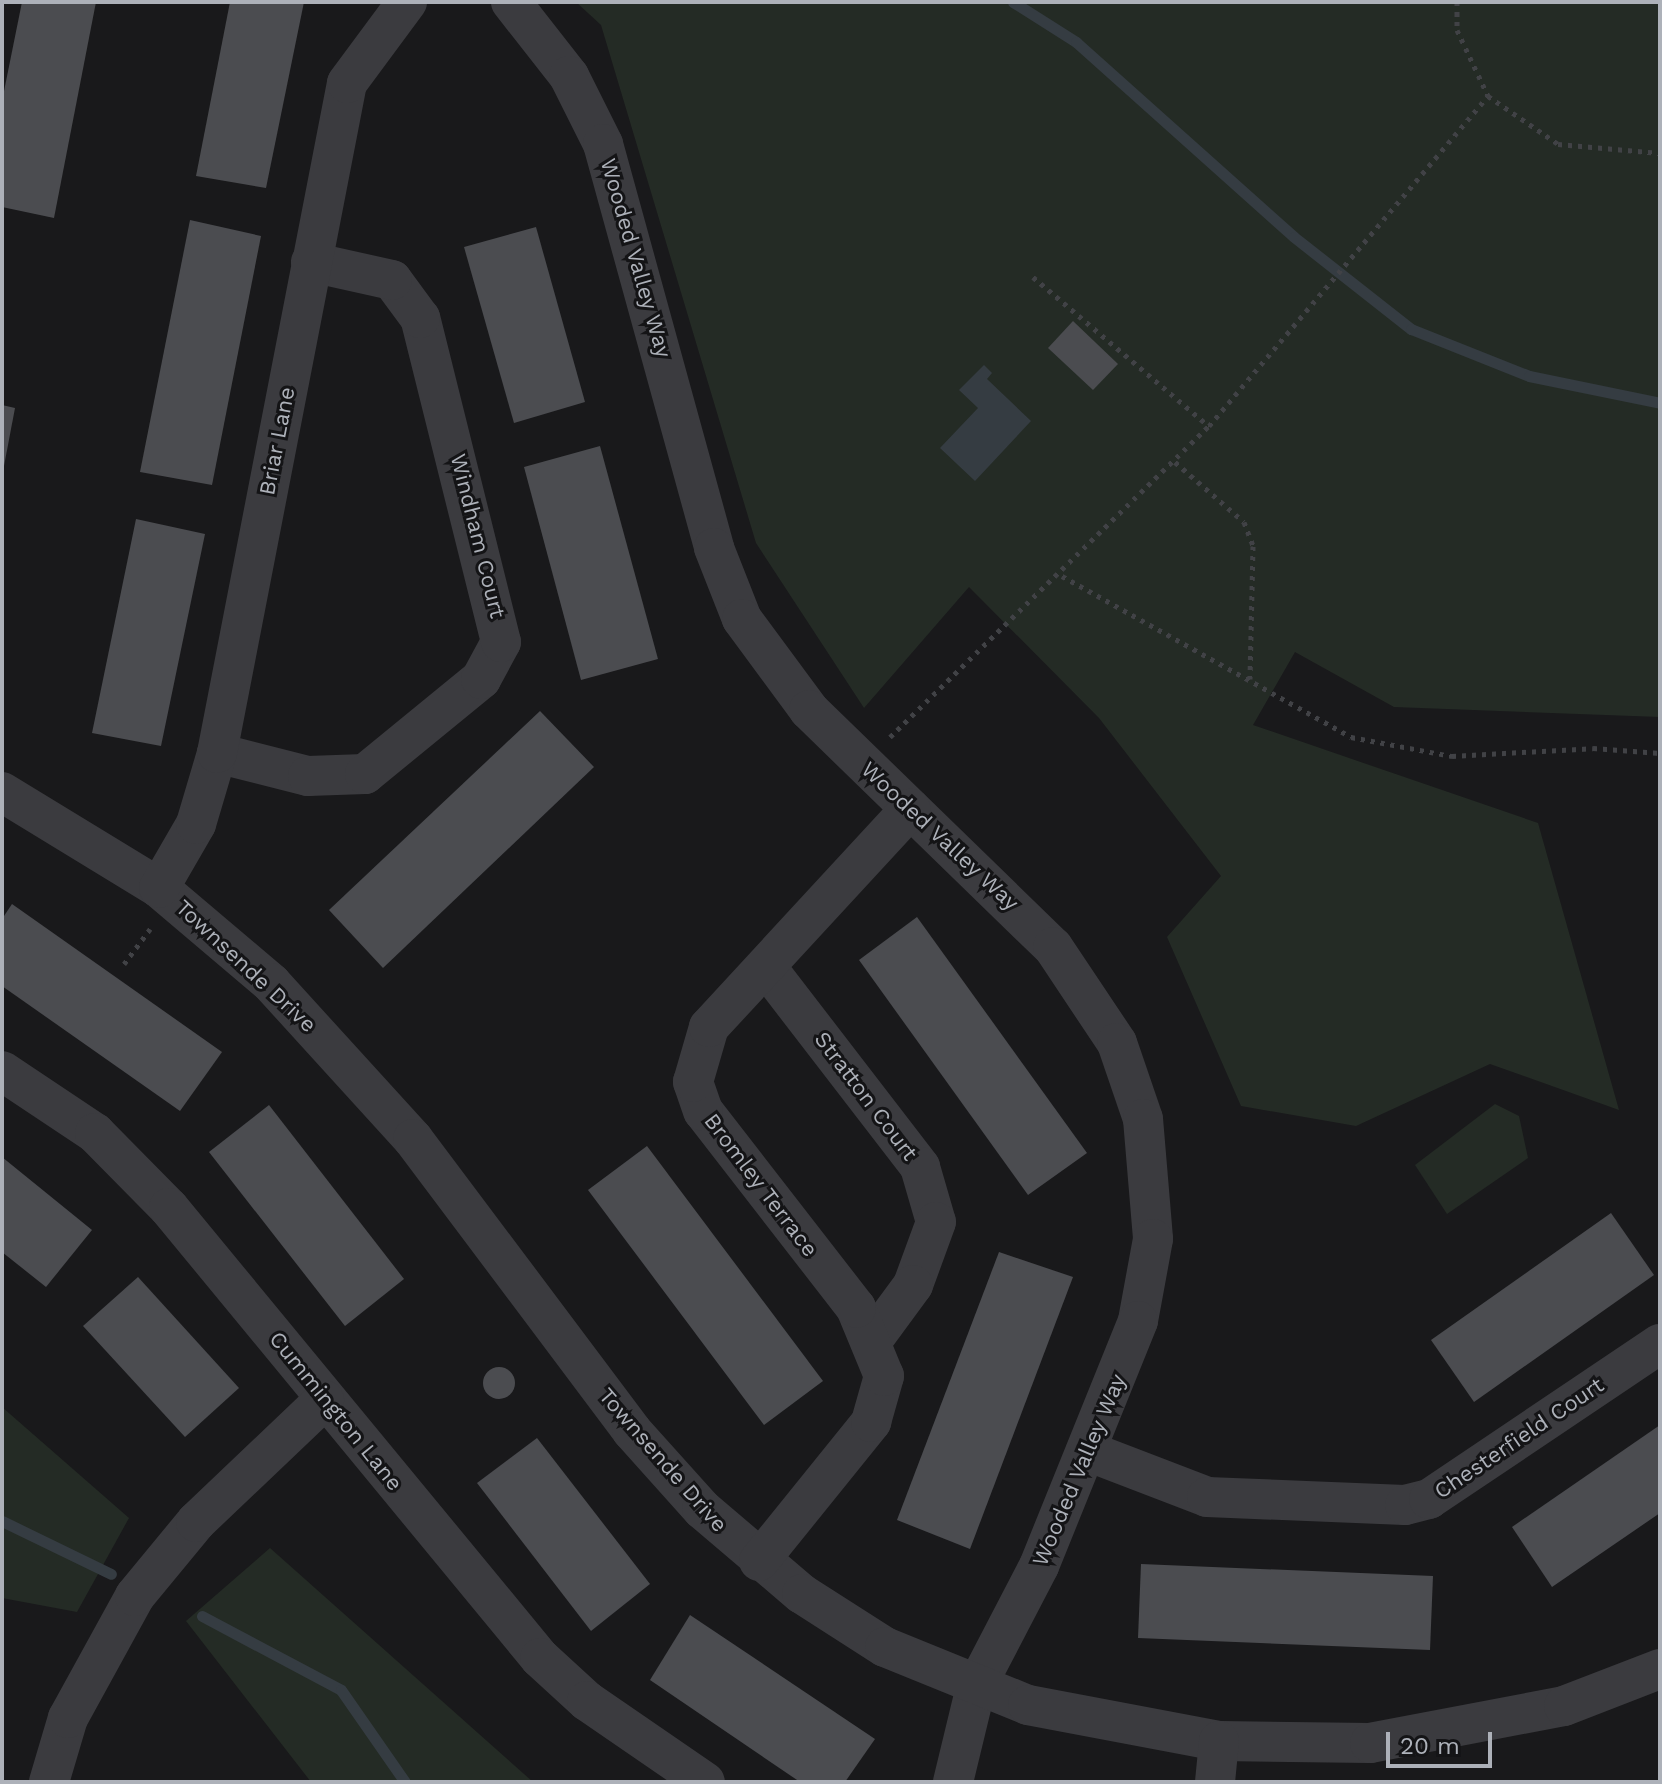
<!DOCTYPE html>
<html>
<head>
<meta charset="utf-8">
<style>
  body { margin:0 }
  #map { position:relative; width:1662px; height:1784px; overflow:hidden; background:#19191b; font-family:"Work Sans",sans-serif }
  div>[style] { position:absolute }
  .green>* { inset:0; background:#242b25 }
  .water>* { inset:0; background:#353c42 }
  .stream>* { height:11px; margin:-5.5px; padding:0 5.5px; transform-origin:5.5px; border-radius:5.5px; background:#353c42 }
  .building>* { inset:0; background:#4b4c50 }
  .round { border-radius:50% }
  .path>* { height:5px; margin-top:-2.5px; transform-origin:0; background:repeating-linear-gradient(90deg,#414246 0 4px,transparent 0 10px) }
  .minor>* { height:40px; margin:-20px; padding:0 20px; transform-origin:20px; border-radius:20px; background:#3b3b3f }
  span { translate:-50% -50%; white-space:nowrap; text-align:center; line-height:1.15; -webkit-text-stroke:6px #141416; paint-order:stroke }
  .street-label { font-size:22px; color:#adb1b9 }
  .frame { position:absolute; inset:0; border:4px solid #adb1b9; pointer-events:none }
  .scale { position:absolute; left:1386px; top:1732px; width:106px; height:36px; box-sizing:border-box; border:4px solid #adb1b9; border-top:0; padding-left:10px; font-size:24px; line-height:28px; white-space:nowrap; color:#adb1b9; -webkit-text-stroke:6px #141416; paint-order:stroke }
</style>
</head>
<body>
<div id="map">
  <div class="green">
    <i style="clip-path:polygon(576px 2px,1660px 2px,1660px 717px,1394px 707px,1295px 652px,1253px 725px,1538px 823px,1619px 1110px,1490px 1064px,1356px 1126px,1241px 1106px,1167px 937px,1221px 876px,1099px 718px,969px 587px,864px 708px,756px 543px,601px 25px)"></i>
    <i style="clip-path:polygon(1495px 1104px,1519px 1116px,1528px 1158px,1447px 1214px,1415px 1165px)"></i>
    <i style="clip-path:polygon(2px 1407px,129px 1518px,77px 1612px,2px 1598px)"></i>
    <i style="clip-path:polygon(270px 1548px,533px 1782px,311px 1782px,186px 1621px)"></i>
  </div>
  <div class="water">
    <i style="clip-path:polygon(984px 365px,992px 373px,987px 379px,1031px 421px,975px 481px,940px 448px,978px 408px,959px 390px)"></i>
  </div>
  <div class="stream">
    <i style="left:1013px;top:2px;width:75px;rotate:32.4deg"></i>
    <i style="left:1076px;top:42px;width:292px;rotate:41.8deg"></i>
    <i style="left:1294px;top:237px;width:149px;rotate:38.2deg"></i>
    <i style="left:1411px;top:329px;width:127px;rotate:21.7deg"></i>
    <i style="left:1529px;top:376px;width:134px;rotate:11.6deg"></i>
    <i style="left:2px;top:1521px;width:121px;rotate:25.9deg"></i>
    <i style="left:202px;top:1616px;width:157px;rotate:28deg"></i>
    <i style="left:341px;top:1690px;width:112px;rotate:55.2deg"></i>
  </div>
  <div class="building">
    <i style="clip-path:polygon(22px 2px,96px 2px,54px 218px,2px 207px,2px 101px)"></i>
    <i style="clip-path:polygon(230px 2px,304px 2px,266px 188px,196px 176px)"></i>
    <i style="clip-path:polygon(190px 220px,261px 236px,212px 485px,140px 472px)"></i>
    <i style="clip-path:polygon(536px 227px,585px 402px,514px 423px,464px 247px)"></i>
    <i style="clip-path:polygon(1073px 321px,1118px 364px,1093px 390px,1048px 348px)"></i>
    <i style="clip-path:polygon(2px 405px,15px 408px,4px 466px,2px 466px)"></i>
    <i style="clip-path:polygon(600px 446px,658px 659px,581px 680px,524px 467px)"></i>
    <i style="clip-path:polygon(136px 519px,205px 534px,161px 746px,92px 733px)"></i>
    <i style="clip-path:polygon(540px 711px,594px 767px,383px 968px,329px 910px)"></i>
    <i style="clip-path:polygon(12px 904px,222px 1052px,180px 1111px,2px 986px,2px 919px)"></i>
    <i style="clip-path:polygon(917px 917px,1087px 1153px,1028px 1195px,859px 960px)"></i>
    <i style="clip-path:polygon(269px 1105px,404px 1279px,345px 1326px,209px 1152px)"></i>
    <i style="clip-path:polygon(647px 1146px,823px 1381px,764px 1425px,588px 1190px)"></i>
    <i style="clip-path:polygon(2px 1157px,92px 1230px,46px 1287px,2px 1252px)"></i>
    <i style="clip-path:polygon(1611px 1213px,1654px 1275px,1474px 1402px,1431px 1340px)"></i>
    <i style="clip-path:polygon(999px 1252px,1073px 1277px,970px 1549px,897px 1520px)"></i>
    <i style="clip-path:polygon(138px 1277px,239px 1388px,185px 1437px,83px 1326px)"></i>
    <i class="round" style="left:483px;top:1367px;width:32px;height:32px"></i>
    <i style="clip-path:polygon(1660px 1425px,1660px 1513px,1552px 1587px,1512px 1527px)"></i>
    <i style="clip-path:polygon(537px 1438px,650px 1584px,591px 1631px,477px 1483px)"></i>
    <i style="clip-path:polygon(1141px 1564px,1433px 1576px,1430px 1650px,1138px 1638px)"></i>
    <i style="clip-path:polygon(690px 1615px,875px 1739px,845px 1782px,800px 1782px,650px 1680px)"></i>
  </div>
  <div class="path">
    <i style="left:1457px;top:2px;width:28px;rotate:90deg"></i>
    <i style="left:1457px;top:30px;width:73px;rotate:64.8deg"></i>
    <i style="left:1488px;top:96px;width:85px;rotate:34.4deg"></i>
    <i style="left:1558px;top:144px;width:102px;rotate:5deg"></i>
    <i style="left:1033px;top:277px;width:231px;rotate:40.3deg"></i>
    <i style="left:1175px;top:462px;width:91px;rotate:41deg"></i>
    <i style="left:1244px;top:522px;width:26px;rotate:69deg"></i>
    <i style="left:1253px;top:546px;width:133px;rotate:91.3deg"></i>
    <i style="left:1062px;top:576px;width:331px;rotate:29.1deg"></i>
    <i style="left:1351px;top:737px;width:103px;rotate:10.7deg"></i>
    <i style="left:1452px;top:756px;width:141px;rotate:-3.2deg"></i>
    <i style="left:1593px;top:748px;width:67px;rotate:4.3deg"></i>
    <i style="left:890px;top:737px;width:446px;rotate:-44.3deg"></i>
    <i style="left:1209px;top:426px;width:432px;rotate:-49.8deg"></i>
    <i style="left:124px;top:964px;width:44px;rotate:-53.4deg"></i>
  </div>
  <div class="minor">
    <i style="left:511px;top:2px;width:94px;rotate:51.9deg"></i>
    <i style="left:569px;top:76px;width:76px;rotate:63.4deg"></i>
    <i style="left:603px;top:144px;width:419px;rotate:74.6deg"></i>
    <i style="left:714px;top:548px;width:76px;rotate:68.5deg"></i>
    <i style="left:742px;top:619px;width:113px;rotate:53.6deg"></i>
    <i style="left:809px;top:710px;width:340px;rotate:44.2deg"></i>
    <i style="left:1053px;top:947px;width:115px;rotate:56.3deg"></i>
    <i style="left:1117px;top:1043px;width:80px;rotate:71.1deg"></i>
    <i style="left:1143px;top:1119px;width:120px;rotate:85.2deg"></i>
    <i style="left:1153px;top:1239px;width:83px;rotate:100.4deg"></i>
    <i style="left:1138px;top:1321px;width:264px;rotate:112deg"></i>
    <i style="left:1039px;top:1566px;width:136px;rotate:117.5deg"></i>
    <i style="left:976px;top:1687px;width:98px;rotate:103.6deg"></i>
    <i style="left:217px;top:753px;width:94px;rotate:14.2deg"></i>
    <i style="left:308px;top:776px;width:57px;rotate:-2deg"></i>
    <i style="left:365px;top:774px;width:150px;rotate:-39.3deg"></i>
    <i style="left:481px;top:679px;width:42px;rotate:-61.6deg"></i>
    <i style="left:501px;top:642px;width:334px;rotate:-104deg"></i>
    <i style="left:420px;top:318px;width:47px;rotate:-126.4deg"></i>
    <i style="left:392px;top:280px;width:83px;rotate:-167.5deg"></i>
    <i style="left:2px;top:792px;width:184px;rotate:31.4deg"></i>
    <i style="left:159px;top:888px;width:147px;rotate:40.3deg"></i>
    <i style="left:271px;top:983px;width:211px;rotate:47.7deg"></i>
    <i style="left:413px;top:1139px;width:365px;rotate:53.1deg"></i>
    <i style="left:632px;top:1431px;width:105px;rotate:48.1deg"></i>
    <i style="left:702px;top:1509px;width:131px;rotate:40.4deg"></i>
    <i style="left:802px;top:1594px;width:98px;rotate:32.6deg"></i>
    <i style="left:885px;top:1647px;width:154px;rotate:22.1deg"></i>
    <i style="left:1028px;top:1705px;width:194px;rotate:10.7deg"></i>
    <i style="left:1219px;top:1741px;width:151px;rotate:0.8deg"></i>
    <i style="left:1370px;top:1743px;width:197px;rotate:-10.8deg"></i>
    <i style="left:1564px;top:1706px;width:103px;rotate:-21.1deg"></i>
    <i style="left:159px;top:888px;width:74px;rotate:-60deg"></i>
    <i style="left:196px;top:824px;width:74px;rotate:-73.5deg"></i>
    <i style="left:217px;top:753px;width:682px;rotate:-79.02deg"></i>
    <i style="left:347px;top:83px;width:101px;rotate:-53.5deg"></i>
    <i style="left:767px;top:968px;width:251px;rotate:52.4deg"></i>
    <i style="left:920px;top:1167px;width:57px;rotate:73.8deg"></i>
    <i style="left:936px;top:1222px;width:67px;rotate:110.1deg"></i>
    <i style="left:913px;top:1285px;width:66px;rotate:126.3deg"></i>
    <i style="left:2px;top:1071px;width:112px;rotate:33.7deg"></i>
    <i style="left:95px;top:1133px;width:105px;rotate:45.4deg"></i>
    <i style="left:169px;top:1208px;width:583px;rotate:50.5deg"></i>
    <i style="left:540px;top:1658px;width:64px;rotate:42.5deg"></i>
    <i style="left:587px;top:1701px;width:143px;rotate:34.5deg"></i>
    <i style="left:1090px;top:1452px;width:125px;rotate:21deg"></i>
    <i style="left:1207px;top:1497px;width:198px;rotate:2.3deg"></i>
    <i style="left:1405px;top:1505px;width:25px;rotate:-14deg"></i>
    <i style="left:1429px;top:1499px;width:278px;rotate:-33.9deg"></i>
    <i style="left:759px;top:1561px;width:179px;rotate:-51.1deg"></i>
    <i style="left:871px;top:1422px;width:48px;rotate:-74.2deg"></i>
    <i style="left:884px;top:1376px;width:74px;rotate:-112.4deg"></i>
    <i style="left:856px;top:1308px;width:249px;rotate:-127.8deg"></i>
    <i style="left:703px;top:1111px;width:31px;rotate:-109deg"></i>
    <i style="left:693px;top:1082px;width:57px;rotate:-73.8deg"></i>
    <i style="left:709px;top:1027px;width:297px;rotate:-47.3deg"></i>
    <i style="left:49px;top:1782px;width:67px;rotate:-73.5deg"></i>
    <i style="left:68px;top:1718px;width:139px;rotate:-61.2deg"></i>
    <i style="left:135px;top:1596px;width:96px;rotate:-50.5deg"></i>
    <i style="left:196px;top:1522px;width:177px;rotate:-43.6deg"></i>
    <i style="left:1215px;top:1782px;width:41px;rotate:-84.4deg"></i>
  </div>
  <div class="street-label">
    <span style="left:636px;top:258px;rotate:74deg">Wooded Valley Way</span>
    <span style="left:277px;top:441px;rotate:-79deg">Briar Lane</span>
    <span style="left:478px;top:536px;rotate:76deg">Windham Court</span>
    <span style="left:940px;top:836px;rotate:43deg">Wooded Valley Way</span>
    <span style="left:246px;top:966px;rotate:43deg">Townsende Drive</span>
    <span style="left:866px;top:1096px;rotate:53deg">Stratton Court</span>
    <span style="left:761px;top:1185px;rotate:53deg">Bromley Terrace</span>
    <span style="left:336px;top:1411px;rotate:51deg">Cummington Lane</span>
    <span style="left:1519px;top:1438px;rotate:-34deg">Chesterfield Court</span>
    <span style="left:663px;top:1460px;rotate:49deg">Townsende Drive</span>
    <span style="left:1079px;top:1470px;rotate:-67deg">Wooded Valley Way</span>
  </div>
  <div class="frame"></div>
  <div class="scale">20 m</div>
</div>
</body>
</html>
